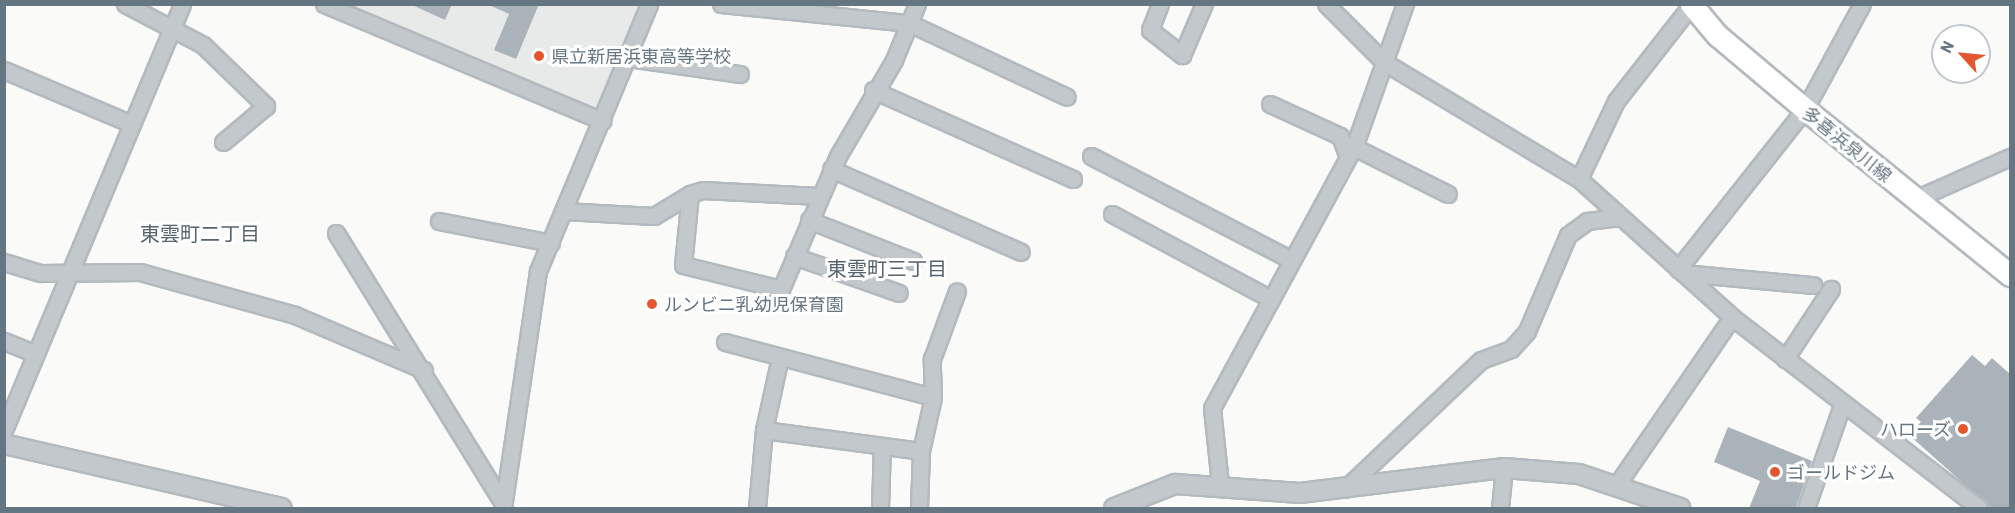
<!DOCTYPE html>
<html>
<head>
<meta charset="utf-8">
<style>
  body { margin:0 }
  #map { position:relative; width:2015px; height:513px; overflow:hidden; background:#fafaf8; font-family:Barlow,"Noto Sans JP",sans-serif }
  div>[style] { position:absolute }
  .built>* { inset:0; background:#e8e9e9 }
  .building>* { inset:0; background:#aab3b9 }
  .roads { filter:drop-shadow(2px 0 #b3babf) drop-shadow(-2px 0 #b3babf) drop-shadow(0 2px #b3babf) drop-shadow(0 -2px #b3babf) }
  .minor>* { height:15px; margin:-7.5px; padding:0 7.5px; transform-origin:7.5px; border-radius:7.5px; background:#c3c8cc }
  .tertiary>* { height:18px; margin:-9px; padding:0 9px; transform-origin:9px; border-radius:9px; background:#c3c8cc }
  .secondary>* { height:21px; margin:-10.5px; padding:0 10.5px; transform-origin:10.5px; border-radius:10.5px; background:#fff }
  .dots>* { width:16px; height:16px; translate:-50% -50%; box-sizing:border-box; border:3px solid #fff; border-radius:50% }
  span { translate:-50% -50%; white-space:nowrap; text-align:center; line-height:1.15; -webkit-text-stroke:6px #fff; paint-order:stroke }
  .poi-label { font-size:18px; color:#657683 }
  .left { translate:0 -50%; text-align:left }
  .right { translate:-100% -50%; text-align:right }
  .street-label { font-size:18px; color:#657683 }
  .neighbourhood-label { font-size:20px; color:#57646e }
  .frame { position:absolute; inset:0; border:6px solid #657683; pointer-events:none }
  .north { position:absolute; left:1931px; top:24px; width:60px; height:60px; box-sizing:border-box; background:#fff; border:2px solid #c1c8cd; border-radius:50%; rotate:297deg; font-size:16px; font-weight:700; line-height:24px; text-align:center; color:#657683 }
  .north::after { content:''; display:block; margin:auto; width:21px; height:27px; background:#e4572e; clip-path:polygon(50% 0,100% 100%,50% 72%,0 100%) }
</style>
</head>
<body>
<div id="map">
  <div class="built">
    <i style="clip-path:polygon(336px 5px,640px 5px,597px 108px,590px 111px)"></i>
  </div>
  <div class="building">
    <i style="clip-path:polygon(410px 4px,452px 4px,445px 20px)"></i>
    <i style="clip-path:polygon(487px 4px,539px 4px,516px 59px,494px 50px,509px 14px)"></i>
    <i style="clip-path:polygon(1972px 355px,1985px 366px,1992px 358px,2010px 374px,2010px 508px,1991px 508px,1909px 435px,1921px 422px,1916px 418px)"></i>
    <i style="clip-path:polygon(1728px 427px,1812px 461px,1796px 508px,1749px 508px,1760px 481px,1714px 462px)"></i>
  </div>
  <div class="roads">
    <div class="minor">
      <i style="left:125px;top:4px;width:88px;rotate:27.7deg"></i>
      <i style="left:203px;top:45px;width:88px;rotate:44.1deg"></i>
      <i style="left:266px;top:106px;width:56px;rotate:140.1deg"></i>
      <i style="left:324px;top:4px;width:302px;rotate:22.8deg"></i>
      <i style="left:721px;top:4px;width:189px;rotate:5.8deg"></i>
      <i style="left:909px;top:23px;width:174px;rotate:25.1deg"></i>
      <i style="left:1160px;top:4px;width:28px;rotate:111deg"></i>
      <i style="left:1150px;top:30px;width:41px;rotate:38deg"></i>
      <i style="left:1182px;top:55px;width:56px;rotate:-66.7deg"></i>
      <i style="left:1326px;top:4px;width:82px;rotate:45deg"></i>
      <i style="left:1384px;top:62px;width:227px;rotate:31deg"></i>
      <i style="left:1579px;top:179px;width:86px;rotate:-64.6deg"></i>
      <i style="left:1616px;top:101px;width:123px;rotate:-51.9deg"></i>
      <i style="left:627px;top:58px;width:114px;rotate:8.1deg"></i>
      <i style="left:4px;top:70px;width:139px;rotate:22.9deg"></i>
      <i style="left:873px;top:90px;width:219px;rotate:24deg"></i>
      <i style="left:1270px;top:104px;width:77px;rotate:24.6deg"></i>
      <i style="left:1340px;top:136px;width:22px;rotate:69deg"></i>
      <i style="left:1354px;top:147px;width:105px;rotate:26.6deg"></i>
      <i style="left:1091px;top:156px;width:226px;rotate:27.4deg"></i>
      <i style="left:831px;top:169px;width:207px;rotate:23.6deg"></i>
      <i style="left:1579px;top:179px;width:206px;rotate:42deg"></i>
      <i style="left:1732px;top:317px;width:312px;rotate:37.7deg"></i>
      <i style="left:690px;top:194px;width:14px;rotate:-17deg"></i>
      <i style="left:703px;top:190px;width:116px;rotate:3deg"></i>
      <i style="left:1915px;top:199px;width:104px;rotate:-23.9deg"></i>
      <i style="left:563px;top:211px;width:91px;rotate:3.1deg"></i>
      <i style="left:654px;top:216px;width:42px;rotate:-31.4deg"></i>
      <i style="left:690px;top:194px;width:71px;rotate:95.6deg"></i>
      <i style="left:683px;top:265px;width:101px;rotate:13.8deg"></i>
      <i style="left:781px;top:289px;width:145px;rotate:-66.8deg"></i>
      <i style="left:838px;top:156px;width:111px;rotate:-59.7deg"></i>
      <i style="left:894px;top:60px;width:61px;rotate:-67.7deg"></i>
      <i style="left:1112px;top:214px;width:180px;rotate:28.1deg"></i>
      <i style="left:809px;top:220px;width:112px;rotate:21.5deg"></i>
      <i style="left:439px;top:221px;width:114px;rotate:11.1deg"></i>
      <i style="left:336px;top:233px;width:314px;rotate:58.3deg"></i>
      <i style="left:794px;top:256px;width:111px;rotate:19.4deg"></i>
      <i style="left:4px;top:262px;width:38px;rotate:17deg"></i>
      <i style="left:40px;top:273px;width:100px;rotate:-0.6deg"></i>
      <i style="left:140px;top:272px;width:161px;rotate:15.5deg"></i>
      <i style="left:295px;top:315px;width:140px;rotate:23.1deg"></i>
      <i style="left:1678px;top:269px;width:204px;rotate:-51.6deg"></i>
      <i style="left:1805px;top:109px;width:119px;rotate:-61.5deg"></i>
      <i style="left:1683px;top:273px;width:131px;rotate:5.3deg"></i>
      <i style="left:4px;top:341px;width:32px;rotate:22deg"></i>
      <i style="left:725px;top:342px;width:215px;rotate:14.8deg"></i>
      <i style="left:933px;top:397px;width:38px;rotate:-92deg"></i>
      <i style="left:932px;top:359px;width:72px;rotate:-69.8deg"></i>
      <i style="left:1785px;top:359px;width:84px;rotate:-56.7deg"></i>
      <i style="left:4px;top:430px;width:462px;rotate:-67.3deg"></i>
      <i style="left:764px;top:430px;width:158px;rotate:7.6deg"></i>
      <i style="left:1220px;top:484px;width:76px;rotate:-96deg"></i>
      <i style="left:1212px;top:408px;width:297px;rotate:-61.5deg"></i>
      <i style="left:1354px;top:147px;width:152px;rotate:-70.4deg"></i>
      <i style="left:1616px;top:486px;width:205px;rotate:-55.5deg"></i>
      <i style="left:1345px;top:489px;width:187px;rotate:-43.5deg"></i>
      <i style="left:1481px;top:360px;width:32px;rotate:-20deg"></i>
      <i style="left:1511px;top:349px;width:24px;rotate:-48deg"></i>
      <i style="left:1527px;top:331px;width:104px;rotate:-66.9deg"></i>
      <i style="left:1568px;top:235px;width:24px;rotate:-36deg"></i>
      <i style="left:1587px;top:221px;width:33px;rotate:-7deg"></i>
      <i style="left:503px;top:508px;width:240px;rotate:-81.6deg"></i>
      <i style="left:538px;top:271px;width:289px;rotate:-67.4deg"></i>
      <i style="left:757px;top:508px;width:78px;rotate:-84.9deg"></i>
      <i style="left:764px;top:430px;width:75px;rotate:-77.6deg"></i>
      <i style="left:880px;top:508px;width:62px;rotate:-88.2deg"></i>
      <i style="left:919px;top:508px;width:57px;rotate:-88deg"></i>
      <i style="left:921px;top:451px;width:55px;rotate:-77.5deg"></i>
      <i style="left:1500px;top:508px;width:40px;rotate:-84.3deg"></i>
      <i style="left:1806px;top:508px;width:109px;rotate:-70.7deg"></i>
    </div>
    <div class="tertiary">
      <i style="left:4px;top:444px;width:285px;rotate:13deg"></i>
      <i style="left:1114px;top:508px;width:66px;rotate:-21.5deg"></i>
      <i style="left:1175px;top:484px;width:125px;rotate:4.1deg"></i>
      <i style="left:1300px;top:493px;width:206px;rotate:-7deg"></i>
      <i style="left:1504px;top:468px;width:75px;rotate:4.6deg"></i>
      <i style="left:1579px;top:474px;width:107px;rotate:18.6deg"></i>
    </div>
    <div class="secondary">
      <i style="left:1691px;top:4px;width:40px;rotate:50deg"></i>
      <i style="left:1717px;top:35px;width:115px;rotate:40.1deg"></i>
      <i style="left:1805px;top:109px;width:264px;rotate:39deg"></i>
    </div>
  </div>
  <div class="dots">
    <i style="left:539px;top:56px;background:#e4572e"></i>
    <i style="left:652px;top:304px;background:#e4572e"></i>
    <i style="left:1963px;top:429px;background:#e4572e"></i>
    <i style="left:1775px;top:472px;background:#e4572e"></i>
  </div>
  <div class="poi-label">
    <span class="left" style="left:551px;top:56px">県立新居浜東高等学校</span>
    <span class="left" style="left:664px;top:304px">ルンビニ乳幼児保育園</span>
    <span class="right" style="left:1951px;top:429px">ハローズ</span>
    <span class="left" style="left:1787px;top:472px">ゴールドジム</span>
  </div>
  <div class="street-label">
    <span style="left:1847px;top:144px;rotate:39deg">多喜浜泉川線</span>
  </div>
  <div class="neighbourhood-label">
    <span style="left:200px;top:233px">東雲町二丁目</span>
    <span style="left:887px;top:268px">東雲町三丁目</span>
  </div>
  <div class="frame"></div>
  <div class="north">N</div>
</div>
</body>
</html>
